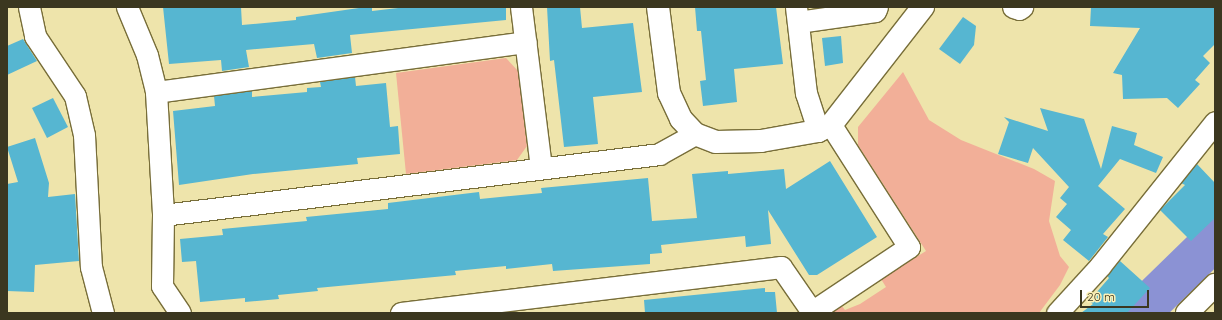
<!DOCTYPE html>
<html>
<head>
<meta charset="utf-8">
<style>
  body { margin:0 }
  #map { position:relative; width:1222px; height:320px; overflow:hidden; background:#eee4ab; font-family:Quicksand,sans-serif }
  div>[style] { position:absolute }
  .green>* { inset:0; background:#f2af98 }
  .river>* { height:42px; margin:-21px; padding:0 21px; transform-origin:21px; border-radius:21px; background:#8b92d4 }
  .building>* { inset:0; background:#56b6d1 }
  .roads { filter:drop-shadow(1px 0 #786e39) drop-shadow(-1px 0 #786e39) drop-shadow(0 1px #786e39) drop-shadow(0 -1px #786e39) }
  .minor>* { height:21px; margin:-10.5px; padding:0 10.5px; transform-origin:10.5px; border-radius:10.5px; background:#fff }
  .tertiary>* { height:22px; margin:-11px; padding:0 11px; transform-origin:11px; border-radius:11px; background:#fff }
  .primary>* { height:22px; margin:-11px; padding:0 11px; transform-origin:11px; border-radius:11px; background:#fff }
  span { translate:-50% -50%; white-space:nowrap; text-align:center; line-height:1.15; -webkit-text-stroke:3px #fcf1b8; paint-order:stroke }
  .frame { position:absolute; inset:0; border:8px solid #3b3720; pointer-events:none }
  .scale { position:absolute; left:1080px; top:290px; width:69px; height:18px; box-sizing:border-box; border:2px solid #3b3720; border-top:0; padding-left:5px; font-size:12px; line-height:14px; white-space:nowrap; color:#3b3720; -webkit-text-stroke:3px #fcf1b8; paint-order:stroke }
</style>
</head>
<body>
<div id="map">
  <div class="green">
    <i style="clip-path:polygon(506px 58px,519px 72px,527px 146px,517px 160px,406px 174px,396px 73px)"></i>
    <i style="clip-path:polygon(903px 72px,929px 120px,961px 140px,1034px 169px,1055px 181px,1049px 221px,1060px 256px,1069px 267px,1060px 285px,1039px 313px,829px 313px,841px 305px,845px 310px,860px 304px,886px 287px,881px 279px,926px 251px,858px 145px,858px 127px)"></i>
  </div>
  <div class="river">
    <i style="left:1139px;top:313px;width:106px;rotate:-44.2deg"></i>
  </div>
  <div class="building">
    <i style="clip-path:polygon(163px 7px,241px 7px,242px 25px,296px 20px,296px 17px,366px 7px,372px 7px,372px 11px,407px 7px,506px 7px,506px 20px,350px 35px,352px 53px,317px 58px,314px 44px,246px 50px,249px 67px,222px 71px,221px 60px,169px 64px)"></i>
    <i style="clip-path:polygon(547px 7px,580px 7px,582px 28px,633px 23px,642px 92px,593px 97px,598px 144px,564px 147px,554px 60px,550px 61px)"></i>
    <i style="clip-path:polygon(695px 7px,776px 7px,783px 64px,734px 69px,737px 102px,703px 106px,700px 81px,706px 80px,701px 31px,697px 31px)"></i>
    <i style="clip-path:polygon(1091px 7px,1215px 7px,1215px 44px,1203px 56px,1210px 63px,1195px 80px,1200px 84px,1178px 108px,1167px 98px,1123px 99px,1122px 75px,1113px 73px,1140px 28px,1090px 26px)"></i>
    <i style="clip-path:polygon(963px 17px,976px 26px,974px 45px,960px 64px,939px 49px)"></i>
    <i style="clip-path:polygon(841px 36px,843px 63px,825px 66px,822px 38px)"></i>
    <i style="clip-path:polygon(23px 39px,37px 61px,7px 75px,7px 46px)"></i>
    <i style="clip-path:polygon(355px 77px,356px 86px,386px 83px,390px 127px,398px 126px,400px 154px,357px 158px,358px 164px,253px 174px,179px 185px,173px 111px,215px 106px,214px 96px,252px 91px,252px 97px,307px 92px,307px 88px,321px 87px,320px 82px)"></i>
    <i style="clip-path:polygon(53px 98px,68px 127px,47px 138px,32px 108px)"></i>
    <i style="clip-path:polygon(1040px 108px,1084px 119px,1101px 169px,1112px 126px,1137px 133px,1134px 145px,1163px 157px,1156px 173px,1120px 159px,1098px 186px,1125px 209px,1103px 234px,1108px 237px,1089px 261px,1063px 240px,1071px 230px,1056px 217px,1067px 204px,1060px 198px,1069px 187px,1033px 148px,1028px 163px,998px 154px,1009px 122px,1004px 117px,1048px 131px)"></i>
    <i style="clip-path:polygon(35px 138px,49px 183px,48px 197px,75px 194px,79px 261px,35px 265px,34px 292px,7px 291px,7px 184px,18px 182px,7px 147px)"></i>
    <i style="clip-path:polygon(830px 161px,877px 237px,817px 275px,809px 275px,768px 210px,771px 244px,746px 247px,745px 236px,661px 245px,662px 253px,650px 254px,650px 264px,553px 271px,552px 264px,506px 269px,506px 266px,455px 271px,456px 275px,317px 288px,318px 291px,278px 295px,279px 299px,245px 302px,245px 298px,200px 302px,196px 261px,182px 262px,180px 239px,223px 235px,222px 229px,307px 221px,306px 217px,388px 209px,388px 203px,479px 192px,480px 199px,542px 193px,541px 188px,648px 178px,652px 221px,697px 218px,692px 174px,728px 171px,728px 174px,784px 169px,786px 189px)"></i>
    <i style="clip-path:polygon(1197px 164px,1215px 183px,1215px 218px,1191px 241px,1160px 210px,1185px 185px,1181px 183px)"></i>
    <i style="clip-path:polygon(1120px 261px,1150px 288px,1127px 313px,1081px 313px,1093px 304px,1089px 301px,1109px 278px,1107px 276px)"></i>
    <i style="clip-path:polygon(765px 288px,765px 292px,775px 292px,777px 313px,645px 313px,644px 300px)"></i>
  </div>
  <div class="roads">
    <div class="minor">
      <i style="left:29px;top:7px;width:30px;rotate:78deg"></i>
      <i style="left:35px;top:36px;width:72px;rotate:56.3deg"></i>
      <i style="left:75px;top:96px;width:40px;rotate:77deg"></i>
      <i style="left:84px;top:135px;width:132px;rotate:87deg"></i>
      <i style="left:91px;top:267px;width:48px;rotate:75.4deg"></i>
      <i style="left:127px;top:7px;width:52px;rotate:67.4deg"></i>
      <i style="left:147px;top:55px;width:38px;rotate:76deg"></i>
      <i style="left:156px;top:92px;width:123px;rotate:86.7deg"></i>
      <i style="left:163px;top:215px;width:71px;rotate:90.8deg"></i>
      <i style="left:162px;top:286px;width:32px;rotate:56deg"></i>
      <i style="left:521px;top:7px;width:162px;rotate:82.9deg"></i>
      <i style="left:796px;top:7px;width:87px;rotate:83.4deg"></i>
      <i style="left:806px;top:93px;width:40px;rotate:72deg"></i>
      <i style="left:1013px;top:7px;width:6px;rotate:18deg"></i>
      <i style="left:1019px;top:9px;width:4px;rotate:-34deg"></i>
      <i style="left:798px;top:22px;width:78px;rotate:-8.1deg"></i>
      <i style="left:875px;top:11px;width:4px;rotate:-63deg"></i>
      <i style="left:156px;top:92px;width:373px;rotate:-7.7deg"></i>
      <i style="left:163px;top:215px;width:500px;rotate:-7deg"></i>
      <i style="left:659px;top:154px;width:41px;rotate:-29.1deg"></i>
      <i style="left:401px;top:313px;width:383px;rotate:-6.9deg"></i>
      <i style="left:781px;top:267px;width:55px;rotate:55.4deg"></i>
      <i style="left:810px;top:313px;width:119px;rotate:-33.7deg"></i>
      <i style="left:909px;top:247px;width:145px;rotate:-122.6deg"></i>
      <i style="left:1057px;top:313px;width:64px;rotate:-47.5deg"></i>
      <i style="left:1100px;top:266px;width:184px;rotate:-51.4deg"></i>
    </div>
    <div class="tertiary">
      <i style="left:658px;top:7px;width:87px;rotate:82.7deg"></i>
      <i style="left:669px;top:93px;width:29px;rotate:65deg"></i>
      <i style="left:681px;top:119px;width:21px;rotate:47deg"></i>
      <i style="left:695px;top:134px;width:22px;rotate:21deg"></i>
      <i style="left:716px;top:142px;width:45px;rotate:-1.3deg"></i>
      <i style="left:761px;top:141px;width:58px;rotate:-10deg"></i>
      <i style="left:818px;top:131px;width:14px;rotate:-25deg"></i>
      <i style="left:831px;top:125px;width:150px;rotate:-52.1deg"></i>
    </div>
    <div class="primary">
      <i style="left:1187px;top:313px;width:40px;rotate:-45deg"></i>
    </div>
  </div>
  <div class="frame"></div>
  <div class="scale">20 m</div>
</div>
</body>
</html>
